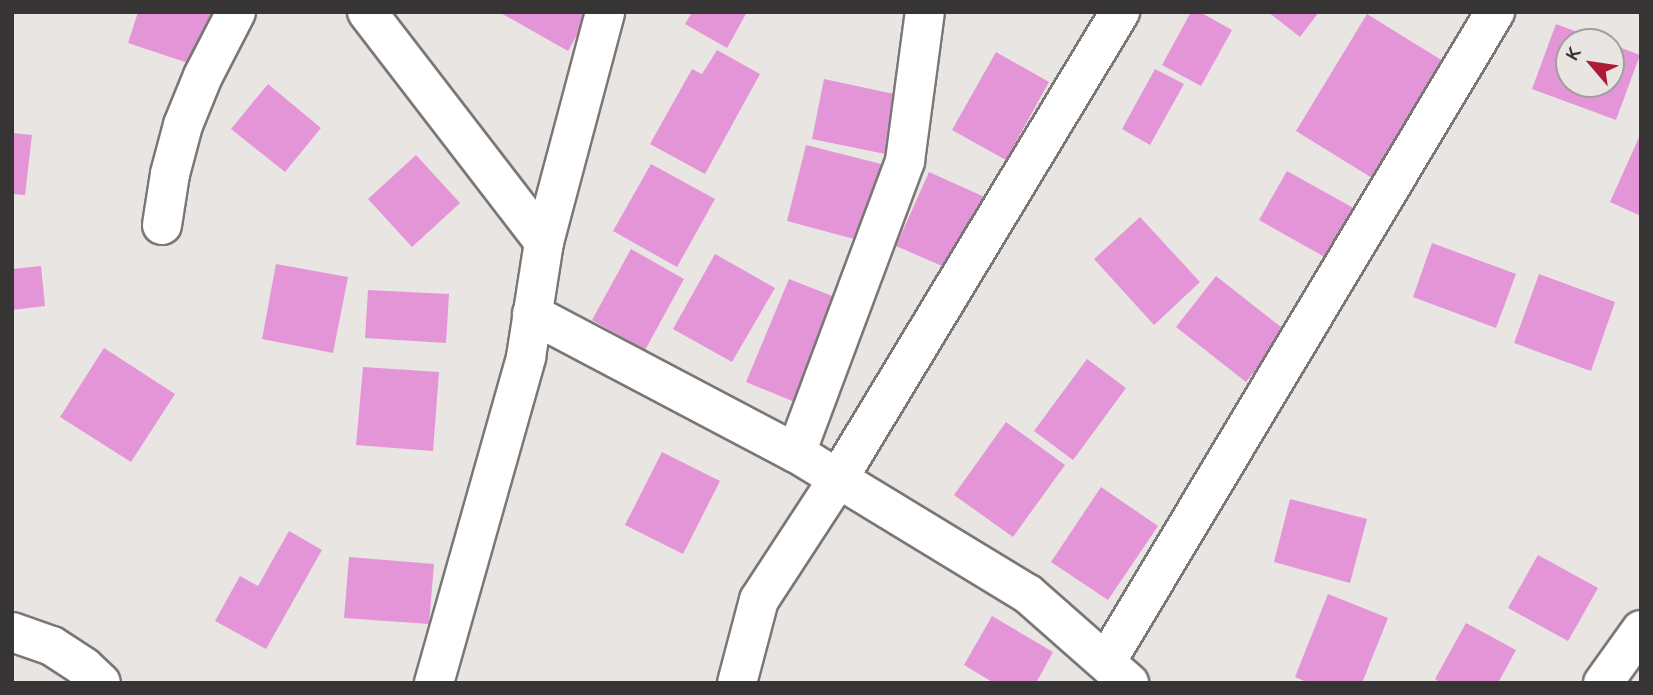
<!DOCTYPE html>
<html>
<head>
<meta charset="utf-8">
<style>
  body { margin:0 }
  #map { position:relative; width:1653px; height:695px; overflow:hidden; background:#e9e5e3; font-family:Karla,sans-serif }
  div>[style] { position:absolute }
  .building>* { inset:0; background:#e495d7 }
  .roads { filter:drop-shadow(2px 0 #7a7776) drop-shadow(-2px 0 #7a7776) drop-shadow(0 2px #7a7776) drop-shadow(0 -2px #7a7776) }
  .minor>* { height:38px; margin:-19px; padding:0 19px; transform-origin:19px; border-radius:19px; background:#fff }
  span { translate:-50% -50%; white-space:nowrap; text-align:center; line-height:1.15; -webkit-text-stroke:7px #e9e5e3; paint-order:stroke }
  .frame { position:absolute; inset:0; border:14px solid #363434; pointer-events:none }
  .north { position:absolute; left:1555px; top:28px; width:70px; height:70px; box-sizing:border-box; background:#e9e5e3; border:2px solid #a19e9d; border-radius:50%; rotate:299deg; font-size:19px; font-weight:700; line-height:28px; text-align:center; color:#363434 }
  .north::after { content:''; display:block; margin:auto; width:24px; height:32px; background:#ae1934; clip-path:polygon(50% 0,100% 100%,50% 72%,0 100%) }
</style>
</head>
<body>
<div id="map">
  <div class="building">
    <i style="clip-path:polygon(138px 12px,215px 12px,197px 66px,128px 43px)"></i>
    <i style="clip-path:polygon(499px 12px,590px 12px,568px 51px)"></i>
    <i style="clip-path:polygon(692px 12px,747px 12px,727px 48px,685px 24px)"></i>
    <i style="clip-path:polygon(1191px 12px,1200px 12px,1232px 30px,1201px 86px,1162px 65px)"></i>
    <i style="clip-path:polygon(1268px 12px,1319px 12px,1300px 37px)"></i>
    <i style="clip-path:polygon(1367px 14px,1443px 61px,1372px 178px,1296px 131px)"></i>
    <i style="clip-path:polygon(1556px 24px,1604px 42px,1569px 42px,1569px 84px,1611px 84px,1611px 44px,1640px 55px,1616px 120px,1532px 89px)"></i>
    <i style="clip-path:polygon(717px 50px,760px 74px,705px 174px,650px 144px,692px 69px,702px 74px)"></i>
    <i style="clip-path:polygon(996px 52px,1049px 82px,1006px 160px,952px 130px)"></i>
    <i style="clip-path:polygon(1155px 69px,1184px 84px,1150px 145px,1122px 129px)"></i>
    <i style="clip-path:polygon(824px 79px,908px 97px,895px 156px,812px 139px)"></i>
    <i style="clip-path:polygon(268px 84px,321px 128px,285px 172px,231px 129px)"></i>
    <i style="clip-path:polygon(12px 133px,32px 135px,25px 195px,12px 194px)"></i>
    <i style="clip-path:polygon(1641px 133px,1641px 216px,1610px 202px)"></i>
    <i style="clip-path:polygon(806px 145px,889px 166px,869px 243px,787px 221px)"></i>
    <i style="clip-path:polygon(416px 155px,460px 203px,412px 247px,368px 199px)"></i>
    <i style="clip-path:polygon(651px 164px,715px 199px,677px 267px,613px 231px)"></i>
    <i style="clip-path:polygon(1287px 171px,1357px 210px,1330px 260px,1259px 220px)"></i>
    <i style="clip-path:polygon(929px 172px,989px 199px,956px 272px,896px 246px)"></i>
    <i style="clip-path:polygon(1140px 217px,1200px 282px,1154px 325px,1094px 259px)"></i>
    <i style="clip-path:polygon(1432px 243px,1516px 274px,1496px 328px,1413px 297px)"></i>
    <i style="clip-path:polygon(631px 249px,684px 279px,645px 350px,592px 320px)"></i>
    <i style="clip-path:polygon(715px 254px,775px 288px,732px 362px,673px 329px)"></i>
    <i style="clip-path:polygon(276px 264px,348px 277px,333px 353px,262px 339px)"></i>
    <i style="clip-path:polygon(41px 266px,45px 306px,12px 310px,12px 269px)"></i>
    <i style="clip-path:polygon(1539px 274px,1615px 302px,1591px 371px,1514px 343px)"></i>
    <i style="clip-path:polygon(1216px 276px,1286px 331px,1246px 382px,1176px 327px)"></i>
    <i style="clip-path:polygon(789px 279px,845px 301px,802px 405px,746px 382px)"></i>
    <i style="clip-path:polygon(368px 290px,449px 294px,446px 343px,365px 338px)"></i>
    <i style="clip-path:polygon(104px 348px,175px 394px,131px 462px,60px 417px)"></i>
    <i style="clip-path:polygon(1087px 359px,1126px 388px,1073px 460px,1034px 431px)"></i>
    <i style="clip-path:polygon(363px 367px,439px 372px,433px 451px,356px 445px)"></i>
    <i style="clip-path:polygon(1006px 422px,1065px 465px,1013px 537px,954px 495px)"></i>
    <i style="clip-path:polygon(662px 452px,720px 481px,683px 554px,625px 525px)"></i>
    <i style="clip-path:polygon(1101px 487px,1158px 526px,1108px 600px,1051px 562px)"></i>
    <i style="clip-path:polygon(1290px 499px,1367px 519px,1350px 583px,1274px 562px)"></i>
    <i style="clip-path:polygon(289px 531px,322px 550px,266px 649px,215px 621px,240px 576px,258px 586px)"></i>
    <i style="clip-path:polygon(1538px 555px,1598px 588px,1568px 641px,1508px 608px)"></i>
    <i style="clip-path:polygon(349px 557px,434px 564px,429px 624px,344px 618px)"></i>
    <i style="clip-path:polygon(1328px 594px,1388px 618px,1362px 683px,1309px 683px,1295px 677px)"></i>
    <i style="clip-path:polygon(992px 616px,1053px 652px,1036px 683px,994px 683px,964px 665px)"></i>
    <i style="clip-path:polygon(1466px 623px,1516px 650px,1498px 683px,1441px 683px,1435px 679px)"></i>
  </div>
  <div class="roads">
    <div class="minor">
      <i style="left:367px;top:12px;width:290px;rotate:52.4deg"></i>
      <i style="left:162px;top:225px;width:52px;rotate:-81.1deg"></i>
      <i style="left:170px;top:174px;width:51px;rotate:-75.1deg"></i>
      <i style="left:183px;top:125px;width:53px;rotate:-67.8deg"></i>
      <i style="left:203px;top:76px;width:72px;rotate:-62.7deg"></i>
      <i style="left:532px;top:314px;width:298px;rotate:27.8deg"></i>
      <i style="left:796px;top:453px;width:271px;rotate:31.3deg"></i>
      <i style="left:1028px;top:594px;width:135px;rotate:41.4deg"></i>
      <i style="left:796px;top:453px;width:312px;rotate:-69.5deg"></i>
      <i style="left:905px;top:161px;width:150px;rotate:-82.4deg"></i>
      <i style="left:12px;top:632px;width:42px;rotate:19.3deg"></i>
      <i style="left:52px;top:646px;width:38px;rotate:33deg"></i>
      <i style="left:84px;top:667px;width:23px;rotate:43deg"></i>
      <i style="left:1106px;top:662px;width:758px;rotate:-59.1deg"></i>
      <i style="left:434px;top:683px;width:339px;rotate:-74.2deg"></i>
      <i style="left:526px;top:357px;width:116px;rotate:-81.1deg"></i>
      <i style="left:544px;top:242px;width:238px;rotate:-75.1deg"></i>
      <i style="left:737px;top:683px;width:86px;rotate:-75.2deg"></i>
      <i style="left:759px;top:600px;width:145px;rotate:-56.9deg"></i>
      <i style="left:838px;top:479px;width:546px;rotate:-58.87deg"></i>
      <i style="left:1603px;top:683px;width:65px;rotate:-54.4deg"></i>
    </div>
  </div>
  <div class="frame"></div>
  <div class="north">K</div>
</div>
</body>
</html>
